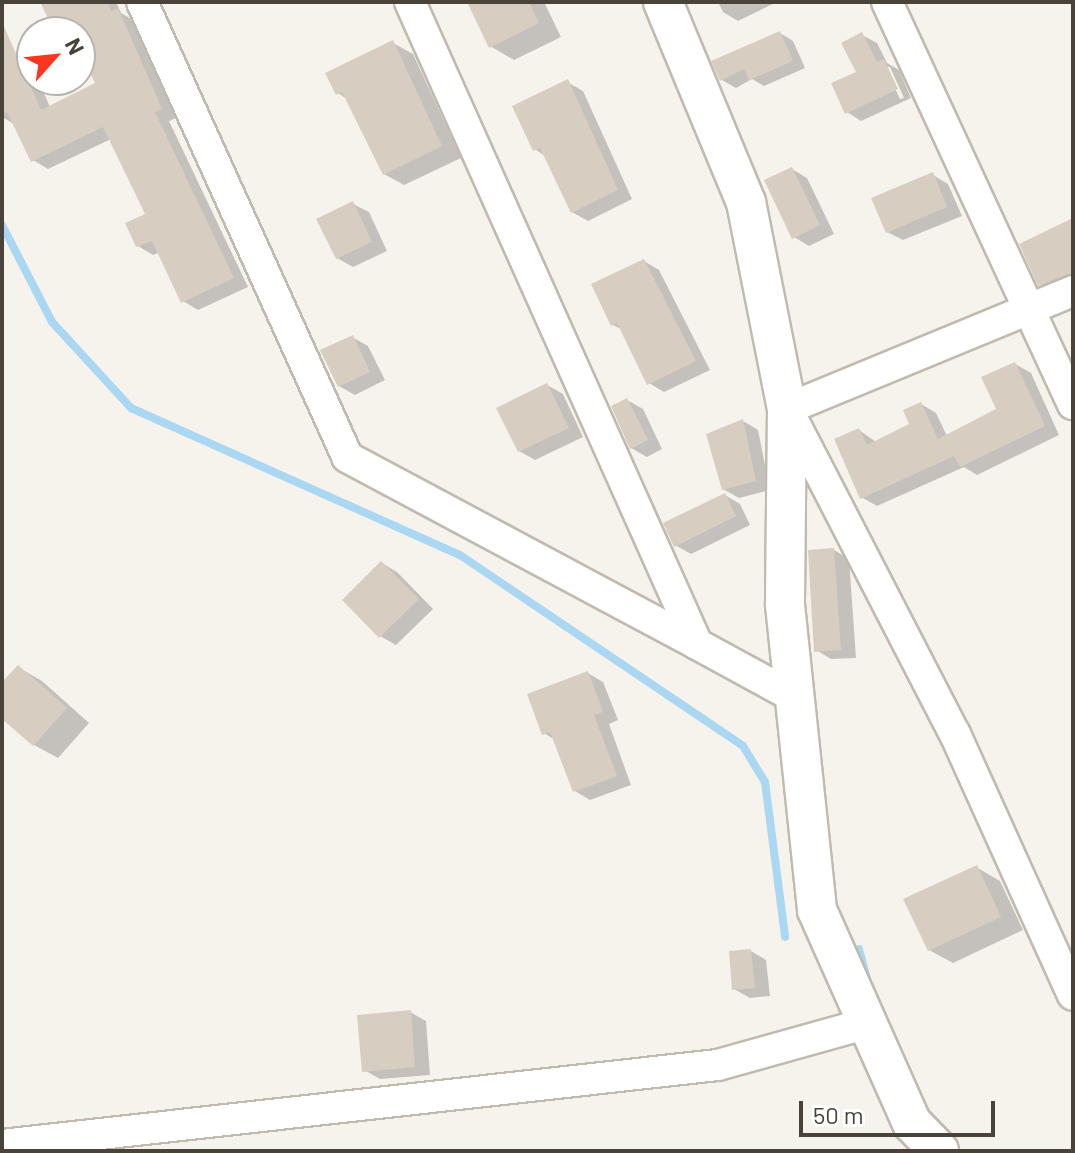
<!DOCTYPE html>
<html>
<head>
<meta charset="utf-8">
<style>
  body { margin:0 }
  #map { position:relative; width:1075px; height:1153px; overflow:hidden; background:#f6f2ec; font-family:Barlow,sans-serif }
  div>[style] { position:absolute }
  .shadow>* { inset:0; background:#0003 }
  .stream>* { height:8px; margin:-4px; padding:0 4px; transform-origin:4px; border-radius:4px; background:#aad7f1 }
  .building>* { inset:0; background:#d7cec1 }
  .roads { filter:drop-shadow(2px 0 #c1baae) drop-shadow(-2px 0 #c1baae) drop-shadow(0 2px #c1baae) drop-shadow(0 -2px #c1baae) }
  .minor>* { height:30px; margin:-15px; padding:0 15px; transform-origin:15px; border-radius:15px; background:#fff }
  .tertiary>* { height:38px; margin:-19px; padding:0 19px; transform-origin:19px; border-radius:19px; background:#fff }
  span { translate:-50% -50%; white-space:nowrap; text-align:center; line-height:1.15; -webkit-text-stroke:6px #fff; paint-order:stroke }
  .frame { position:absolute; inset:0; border:4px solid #4a4339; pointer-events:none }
  .north { position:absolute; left:16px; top:16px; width:80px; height:80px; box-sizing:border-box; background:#fff; border:2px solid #b7b4b0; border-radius:50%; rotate:63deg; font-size:22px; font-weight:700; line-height:32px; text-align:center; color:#4a4339 }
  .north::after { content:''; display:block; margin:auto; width:28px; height:36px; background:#f93720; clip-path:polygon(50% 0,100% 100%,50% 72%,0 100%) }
  .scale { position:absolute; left:799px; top:1101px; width:196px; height:36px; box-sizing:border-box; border:4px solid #4a4339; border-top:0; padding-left:10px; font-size:24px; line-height:28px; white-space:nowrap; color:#4a4339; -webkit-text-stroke:6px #fff; paint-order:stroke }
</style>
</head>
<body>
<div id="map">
  <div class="shadow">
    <i style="clip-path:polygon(56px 2px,116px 2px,121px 13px,133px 20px,176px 118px,169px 121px,248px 287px,198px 310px,183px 301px,160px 252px,153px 255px,138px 246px,148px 215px,111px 139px,48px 169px,33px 160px,14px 124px,2px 117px,2px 61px,16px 55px,31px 64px,32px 80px,38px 80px,50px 107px,98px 84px,80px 47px,80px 32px,63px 32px,55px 27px)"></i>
    <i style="clip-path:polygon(469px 2px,544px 2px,561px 37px,514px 60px,490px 46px)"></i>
    <i style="clip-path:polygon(718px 2px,777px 2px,738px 21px,723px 12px)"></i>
    <i style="clip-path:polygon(780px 33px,793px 41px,805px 68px,764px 86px,752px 79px,736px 88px,722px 80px)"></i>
    <i style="clip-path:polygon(evenodd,862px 35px,877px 43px,887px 63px,899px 70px,911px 98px,861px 121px,847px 112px,859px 73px,862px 35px,885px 67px,890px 67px,904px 98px,900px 99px,885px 67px)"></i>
    <i style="clip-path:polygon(393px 43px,413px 54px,461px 158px,404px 185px,384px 174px,347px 99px,338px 93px)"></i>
    <i style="clip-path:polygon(567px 82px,583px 91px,632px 199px,588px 221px,572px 212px,545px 156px,535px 149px)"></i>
    <i style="clip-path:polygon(792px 169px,807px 178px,834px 234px,809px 246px,794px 237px)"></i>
    <i style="clip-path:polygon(933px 175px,948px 184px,962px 216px,903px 240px,887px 232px)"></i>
    <i style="clip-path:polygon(353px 204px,369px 212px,387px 251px,353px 267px,337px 258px)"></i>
    <i style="clip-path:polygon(1073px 220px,1073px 286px,1055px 293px,1040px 284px)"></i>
    <i style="clip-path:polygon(644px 261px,659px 270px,710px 370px,664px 392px,649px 383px,623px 330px,613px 325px)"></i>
    <i style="clip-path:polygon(352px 337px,368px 346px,385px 380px,355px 395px,339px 386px)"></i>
    <i style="clip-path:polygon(1015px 364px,1031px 373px,1059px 435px,977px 475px,964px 467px,877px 506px,861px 497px,859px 430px,876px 442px,912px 425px,921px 404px,936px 413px,947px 436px,998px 409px)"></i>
    <i style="clip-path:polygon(547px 385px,563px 394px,583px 437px,535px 460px,519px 451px)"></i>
    <i style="clip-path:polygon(627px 400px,643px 409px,662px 449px,647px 457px,631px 448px)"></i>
    <i style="clip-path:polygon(743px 421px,758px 430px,770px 490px,739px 498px,723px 489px)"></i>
    <i style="clip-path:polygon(725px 495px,740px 504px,750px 525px,691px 554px,675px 545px)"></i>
    <i style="clip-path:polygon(834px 550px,849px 559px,856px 658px,831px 659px,816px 650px)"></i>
    <i style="clip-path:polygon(382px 563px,397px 572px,433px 609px,396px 645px,380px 636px)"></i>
    <i style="clip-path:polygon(18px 667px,42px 681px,89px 723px,58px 758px,34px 745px,2px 716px,2px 685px)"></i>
    <i style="clip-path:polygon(588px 673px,603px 682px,618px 720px,609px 724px,631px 785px,590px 800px,575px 791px,555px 740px,544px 733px)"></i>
    <i style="clip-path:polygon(976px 867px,1000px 881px,1023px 930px,953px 963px,929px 950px)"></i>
    <i style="clip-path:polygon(751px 951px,766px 960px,770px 996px,750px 998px,734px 989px)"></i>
    <i style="clip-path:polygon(410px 1012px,426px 1021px,430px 1075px,380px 1079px,364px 1070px)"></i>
  </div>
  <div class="stream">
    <i style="left:2px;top:225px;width:109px;rotate:62.7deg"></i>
    <i style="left:52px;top:322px;width:117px;rotate:47.4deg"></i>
    <i style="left:131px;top:408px;width:360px;rotate:24.1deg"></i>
    <i style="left:460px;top:555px;width:341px;rotate:34deg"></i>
    <i style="left:743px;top:746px;width:42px;rotate:58.6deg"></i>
    <i style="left:765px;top:782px;width:156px;rotate:82.6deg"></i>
    <i style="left:859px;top:949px;width:31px;rotate:75deg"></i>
  </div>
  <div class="building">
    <i style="clip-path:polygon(40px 2px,108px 2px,111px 12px,118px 8px,162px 109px,155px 112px,234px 278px,181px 303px,152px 241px,136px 247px,125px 223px,145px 214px,103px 127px,31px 162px,7px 112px,2px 114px,2px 22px,41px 110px,95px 83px,80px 52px,80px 32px,70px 32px,66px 23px,53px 29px)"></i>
    <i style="clip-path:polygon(467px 2px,529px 2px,539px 23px,489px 48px)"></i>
    <i style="clip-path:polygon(780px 31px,793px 61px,749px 80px,744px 69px,720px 81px,711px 61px)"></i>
    <i style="clip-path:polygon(862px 32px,877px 62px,884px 59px,898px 89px,845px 114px,831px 83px,856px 72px,841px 43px)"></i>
    <i style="clip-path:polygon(393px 40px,442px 146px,383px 175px,342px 92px,336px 95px,325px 73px)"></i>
    <i style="clip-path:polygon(568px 79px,618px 190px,571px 213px,540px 148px,533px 151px,512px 106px)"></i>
    <i style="clip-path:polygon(792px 167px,820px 225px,792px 239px,764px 180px)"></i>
    <i style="clip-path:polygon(933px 172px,947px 207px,886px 233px,871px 198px)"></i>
    <i style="clip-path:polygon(353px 201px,372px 242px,336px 259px,316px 219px)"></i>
    <i style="clip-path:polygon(1073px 218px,1073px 273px,1038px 286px,1019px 244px)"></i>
    <i style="clip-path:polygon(644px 259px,696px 361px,647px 385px,617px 323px,611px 326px,591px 284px)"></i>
    <i style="clip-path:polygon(353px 335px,370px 372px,338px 387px,320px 350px)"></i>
    <i style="clip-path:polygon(1015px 362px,1045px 426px,960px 467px,954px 456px,860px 499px,834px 439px,859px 428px,867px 445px,909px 424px,903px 410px,921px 402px,938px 439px,996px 409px,981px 377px)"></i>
    <i style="clip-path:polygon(547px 383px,569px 428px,518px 452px,496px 408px)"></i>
    <i style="clip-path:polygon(627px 398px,648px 440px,630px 449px,611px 406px)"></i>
    <i style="clip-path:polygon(743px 419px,756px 481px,722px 490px,706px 434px)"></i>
    <i style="clip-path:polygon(725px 493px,736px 516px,674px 547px,663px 523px)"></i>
    <i style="clip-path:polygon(834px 548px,841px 650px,814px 652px,808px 550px)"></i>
    <i style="clip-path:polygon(381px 561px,419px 599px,379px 638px,342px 600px)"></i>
    <i style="clip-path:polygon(18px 665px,67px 708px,33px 746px,2px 719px,2px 682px)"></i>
    <i style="clip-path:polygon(588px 671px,603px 712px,594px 715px,617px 776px,573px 792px,550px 732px,542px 735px,527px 694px)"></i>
    <i style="clip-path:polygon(977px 865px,1001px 917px,928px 951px,903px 899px)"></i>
    <i style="clip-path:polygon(751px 949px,755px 988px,732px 990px,729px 951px)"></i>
    <i style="clip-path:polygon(411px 1010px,415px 1067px,362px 1072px,357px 1015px)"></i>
  </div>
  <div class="roads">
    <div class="minor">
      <i style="left:142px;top:2px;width:499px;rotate:65.7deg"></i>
      <i style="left:347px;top:457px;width:397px;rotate:28.1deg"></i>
      <i style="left:410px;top:2px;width:703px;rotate:65.91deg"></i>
      <i style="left:697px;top:644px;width:113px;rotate:28.6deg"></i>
      <i style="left:887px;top:2px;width:443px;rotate:65.2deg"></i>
      <i style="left:1073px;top:291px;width:309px;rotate:157.6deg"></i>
      <i style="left:787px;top:409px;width:366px;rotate:62.7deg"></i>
      <i style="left:955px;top:734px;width:286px;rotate:65.7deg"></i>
      <i style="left:2px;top:1145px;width:720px;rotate:-6.38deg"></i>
      <i style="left:718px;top:1065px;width:153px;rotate:-15.6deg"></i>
    </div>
    <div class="tertiary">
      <i style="left:663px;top:2px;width:217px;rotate:67.5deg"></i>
      <i style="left:746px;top:202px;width:211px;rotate:78.8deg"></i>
      <i style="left:787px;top:409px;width:196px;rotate:90.6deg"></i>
      <i style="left:785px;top:605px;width:307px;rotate:84deg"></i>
      <i style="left:817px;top:910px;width:233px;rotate:66deg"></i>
      <i style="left:912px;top:1123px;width:39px;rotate:46deg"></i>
    </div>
  </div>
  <div class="frame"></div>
  <div class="north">N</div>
  <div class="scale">50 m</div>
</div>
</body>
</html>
